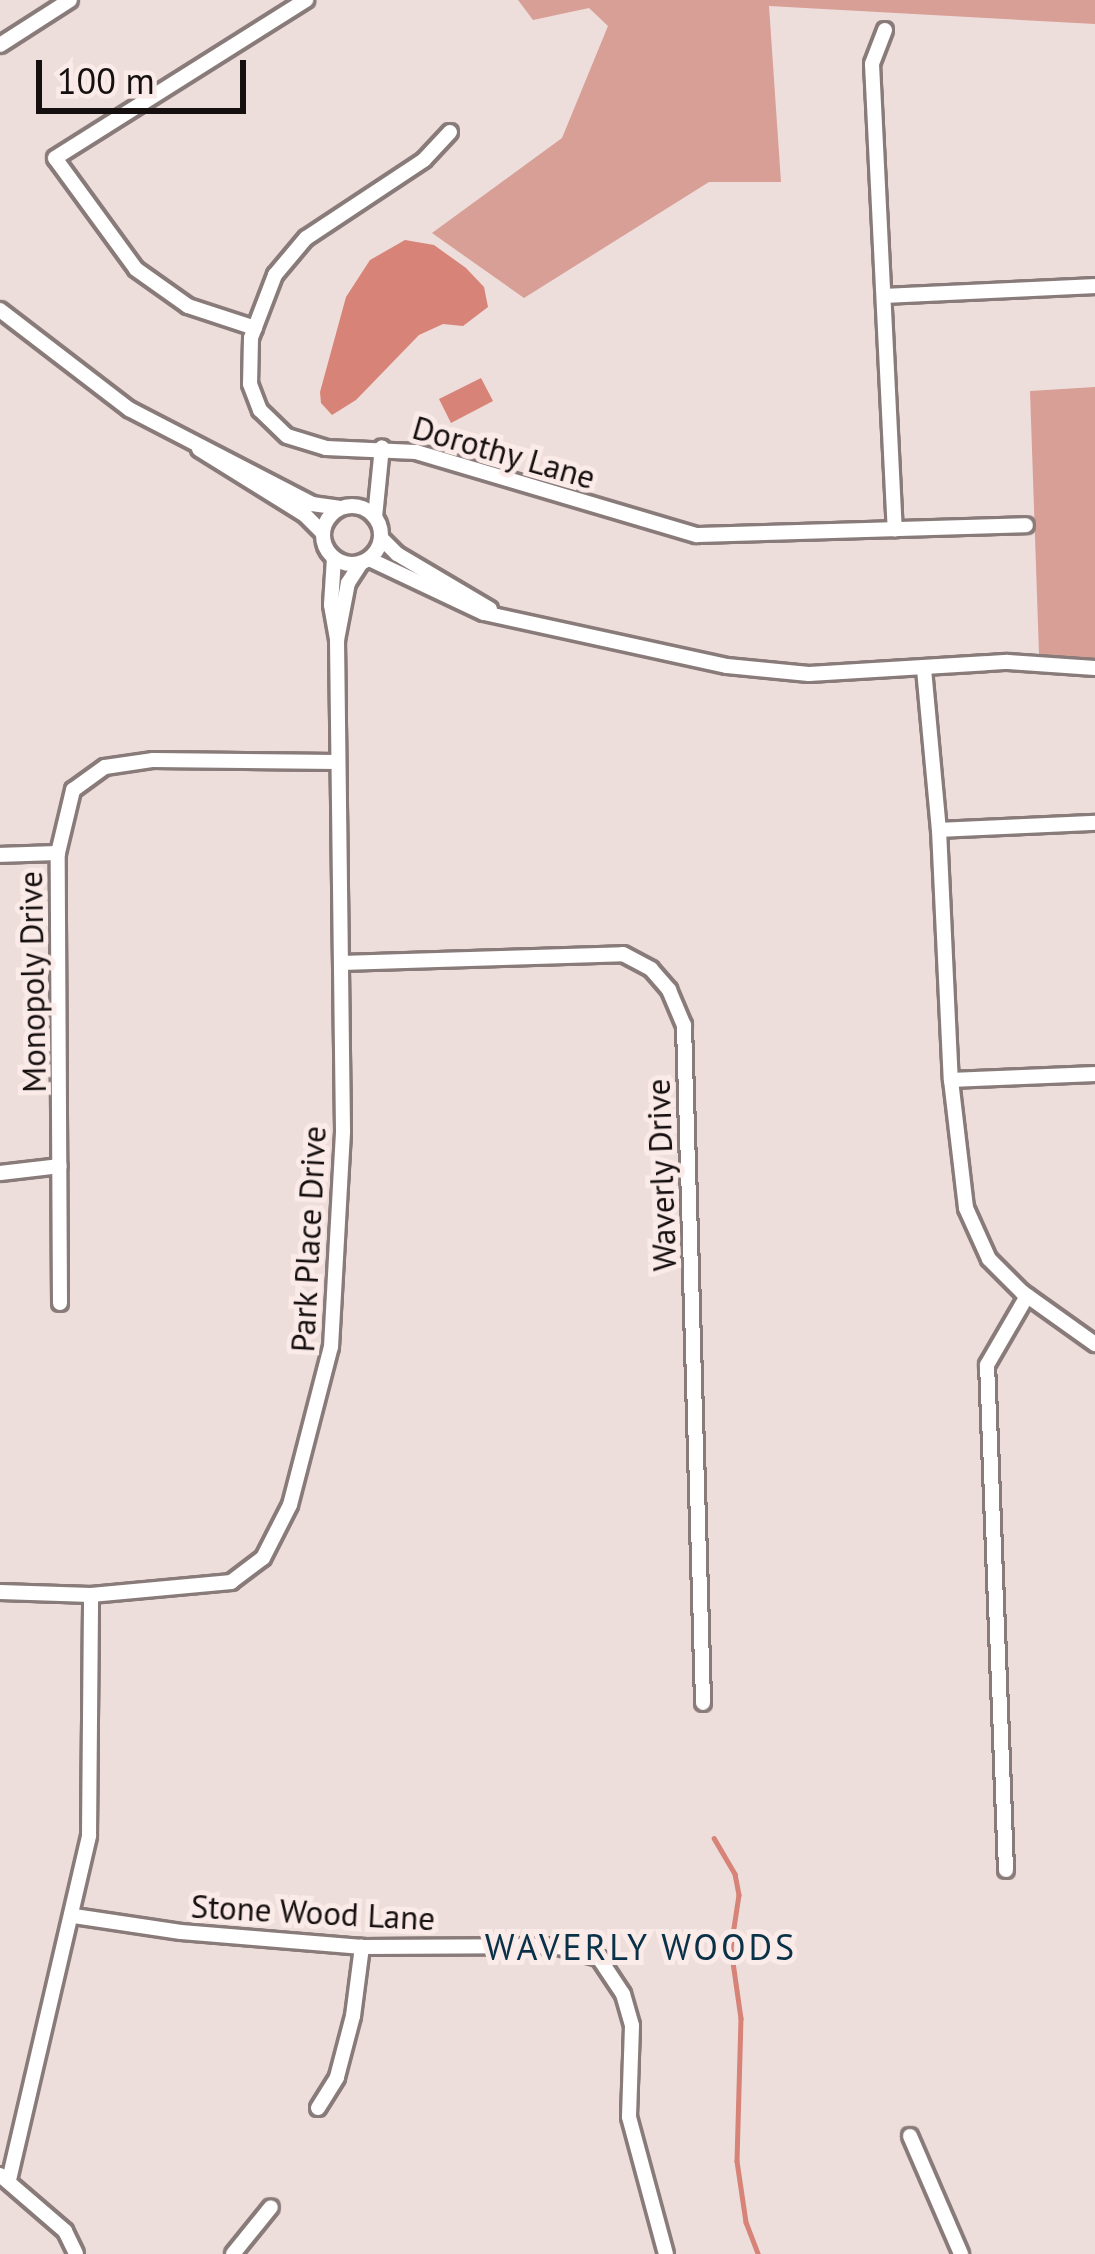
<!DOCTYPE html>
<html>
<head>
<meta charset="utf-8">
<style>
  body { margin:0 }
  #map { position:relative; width:1095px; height:2254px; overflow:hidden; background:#eddedb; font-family:"PT Sans",sans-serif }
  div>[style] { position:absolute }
  .green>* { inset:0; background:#d89f96 }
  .water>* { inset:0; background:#d78377 }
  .stream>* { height:4.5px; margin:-2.25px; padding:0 2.25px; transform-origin:2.25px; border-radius:2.25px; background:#d78377 }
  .roads { filter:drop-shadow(3px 0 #897b79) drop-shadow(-3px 0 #897b79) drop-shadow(0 3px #897b79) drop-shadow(0 -3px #897b79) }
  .minor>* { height:14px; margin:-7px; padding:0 7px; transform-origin:7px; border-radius:7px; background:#fff }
  .minor>.ring { margin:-7px; padding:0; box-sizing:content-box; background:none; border:14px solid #fff; border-radius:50% }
  span { translate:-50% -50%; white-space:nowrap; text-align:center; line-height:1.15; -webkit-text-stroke:10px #fbebe8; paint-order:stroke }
  .street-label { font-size:33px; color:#150f0f }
  .neighbourhood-label { font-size:36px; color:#093148; letter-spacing:3px }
  .scale { position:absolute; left:36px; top:60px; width:210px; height:54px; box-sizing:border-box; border:6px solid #150f0f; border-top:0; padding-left:15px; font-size:36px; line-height:42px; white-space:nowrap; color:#150f0f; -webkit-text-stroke:9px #fbebe8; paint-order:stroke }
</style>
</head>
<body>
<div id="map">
  <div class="green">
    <i style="clip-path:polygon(518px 0,1095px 0,1095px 24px,769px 6px,781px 182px,709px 182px,524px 298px,432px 233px,562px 138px,608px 26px,589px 8px,533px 20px)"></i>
    <i style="clip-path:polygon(1095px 387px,1095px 659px,1039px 654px,1030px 391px)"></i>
  </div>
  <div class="water">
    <i style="clip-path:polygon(405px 240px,434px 245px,466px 268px,484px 287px,488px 307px,463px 326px,443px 324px,419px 335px,356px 400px,332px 415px,321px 403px,320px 392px,346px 297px,370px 260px)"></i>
    <i style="clip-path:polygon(481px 378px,493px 401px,451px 423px,439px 399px)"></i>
  </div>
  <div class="stream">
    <i style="left:714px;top:1838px;width:42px;rotate:59.7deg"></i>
    <i style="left:735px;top:1874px;width:21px;rotate:79deg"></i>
    <i style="left:739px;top:1895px;width:54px;rotate:98.6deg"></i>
    <i style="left:731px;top:1948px;width:71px;rotate:81.9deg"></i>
    <i style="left:741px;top:2018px;width:143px;rotate:91.6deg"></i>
    <i style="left:737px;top:2161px;width:62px;rotate:81.6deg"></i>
    <i style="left:746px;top:2222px;width:34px;rotate:69deg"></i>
  </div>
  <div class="roads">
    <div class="minor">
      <i style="left:885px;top:30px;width:36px;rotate:111deg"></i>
      <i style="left:872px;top:64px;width:466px;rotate:87.2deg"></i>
      <i style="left:0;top:45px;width:83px;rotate:-32.7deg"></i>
      <i style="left:450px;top:132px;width:38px;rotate:133deg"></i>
      <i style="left:424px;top:160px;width:141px;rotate:146.5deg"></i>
      <i style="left:306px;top:238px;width:48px;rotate:130deg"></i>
      <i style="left:275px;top:275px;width:67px;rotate:110.9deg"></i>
      <i style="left:251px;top:338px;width:46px;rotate:91.2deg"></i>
      <i style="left:250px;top:384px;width:28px;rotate:69deg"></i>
      <i style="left:260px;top:410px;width:37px;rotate:44deg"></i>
      <i style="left:287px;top:436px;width:41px;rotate:17.1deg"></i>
      <i style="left:326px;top:448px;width:90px;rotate:2.5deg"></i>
      <i style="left:416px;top:452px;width:293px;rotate:16.5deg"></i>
      <i style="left:697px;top:535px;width:329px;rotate:-1.7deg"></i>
      <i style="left:885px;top:296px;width:210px;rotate:-2.7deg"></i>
      <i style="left:0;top:310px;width:163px;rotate:37.5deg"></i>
      <i style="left:129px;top:409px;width:206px;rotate:27.4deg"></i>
      <i style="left:312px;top:504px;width:27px;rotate:8deg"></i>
      <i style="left:255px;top:328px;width:71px;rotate:-161.8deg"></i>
      <i style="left:188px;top:306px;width:64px;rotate:-144.6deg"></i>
      <i style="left:136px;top:269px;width:137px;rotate:-126.1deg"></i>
      <i style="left:55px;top:158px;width:297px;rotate:-32.2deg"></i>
      <i style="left:199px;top:449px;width:125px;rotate:31.9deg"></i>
      <i style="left:305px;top:515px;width:25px;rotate:45deg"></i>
      <i class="ring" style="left:323px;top:506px;width:44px;height:44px"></i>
      <i style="left:375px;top:517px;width:70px;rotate:-84.3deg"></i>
      <i style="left:381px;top:538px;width:23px;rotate:45deg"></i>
      <i style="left:397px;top:554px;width:108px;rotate:30.6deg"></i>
      <i style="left:334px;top:558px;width:47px;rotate:93.7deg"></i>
      <i style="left:331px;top:605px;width:36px;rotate:80deg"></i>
      <i style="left:369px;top:559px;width:127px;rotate:25.2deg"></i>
      <i style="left:484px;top:613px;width:249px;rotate:12.3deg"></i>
      <i style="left:727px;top:666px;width:82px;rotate:5.6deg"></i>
      <i style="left:809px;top:674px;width:199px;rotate:-3.5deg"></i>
      <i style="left:1008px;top:662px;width:87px;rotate:3.9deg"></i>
      <i style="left:924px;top:669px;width:162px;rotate:84.7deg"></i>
      <i style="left:939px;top:830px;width:250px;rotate:87.3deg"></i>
      <i style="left:951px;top:1080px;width:129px;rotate:83.3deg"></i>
      <i style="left:966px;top:1208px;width:56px;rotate:65.7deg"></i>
      <i style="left:989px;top:1259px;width:47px;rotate:45deg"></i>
      <i style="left:1022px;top:1292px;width:90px;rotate:35.5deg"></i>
      <i style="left:939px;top:830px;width:156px;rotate:-2.6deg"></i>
      <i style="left:0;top:855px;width:58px;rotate:-2deg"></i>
      <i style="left:341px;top:963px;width:282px;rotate:-1.8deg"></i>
      <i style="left:623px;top:954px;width:32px;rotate:28deg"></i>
      <i style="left:651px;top:969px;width:28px;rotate:49deg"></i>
      <i style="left:669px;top:990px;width:38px;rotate:67deg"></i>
      <i style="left:684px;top:1025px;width:678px;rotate:88.39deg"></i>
      <i style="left:951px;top:1080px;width:144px;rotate:-2.4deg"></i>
      <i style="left:0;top:1173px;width:60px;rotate:-6.7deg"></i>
      <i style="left:60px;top:1303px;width:450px;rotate:-90.3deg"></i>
      <i style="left:58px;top:853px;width:65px;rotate:-76.6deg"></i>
      <i style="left:73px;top:790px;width:39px;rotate:-36deg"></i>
      <i style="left:105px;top:767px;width:49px;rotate:-8.3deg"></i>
      <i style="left:153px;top:760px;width:184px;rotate:0.6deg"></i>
      <i style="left:0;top:1592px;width:91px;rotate:1.9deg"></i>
      <i style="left:91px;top:1595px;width:141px;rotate:-5.3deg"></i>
      <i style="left:231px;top:1582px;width:40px;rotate:-37deg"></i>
      <i style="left:263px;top:1558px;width:59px;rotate:-63deg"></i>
      <i style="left:290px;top:1505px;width:163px;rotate:-75.5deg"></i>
      <i style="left:331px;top:1347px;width:216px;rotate:-86.8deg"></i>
      <i style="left:343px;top:1131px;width:491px;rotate:-90.7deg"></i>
      <i style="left:337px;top:640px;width:58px;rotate:-79.1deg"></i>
      <i style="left:348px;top:583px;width:24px;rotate:-57deg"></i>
      <i style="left:1006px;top:1870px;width:505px;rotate:-92.15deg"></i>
      <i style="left:987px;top:1365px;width:80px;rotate:-59.9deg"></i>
      <i style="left:74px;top:1916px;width:108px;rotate:8.5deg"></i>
      <i style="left:181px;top:1932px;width:182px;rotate:4.7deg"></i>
      <i style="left:362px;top:1947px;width:193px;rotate:-0.3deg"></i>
      <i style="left:555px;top:1946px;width:46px;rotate:15.3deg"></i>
      <i style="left:599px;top:1958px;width:43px;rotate:56.3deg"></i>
      <i style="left:623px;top:1994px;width:33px;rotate:74deg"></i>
      <i style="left:632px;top:2026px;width:91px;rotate:91.9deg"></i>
      <i style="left:629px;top:2117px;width:142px;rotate:74.9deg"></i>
      <i style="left:318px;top:2108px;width:36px;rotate:-58deg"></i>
      <i style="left:337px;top:2077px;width:63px;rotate:-75.3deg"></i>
      <i style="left:353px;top:2016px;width:70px;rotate:-82.6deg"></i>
      <i style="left:910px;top:2136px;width:129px;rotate:66.6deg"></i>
      <i style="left:0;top:2175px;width:86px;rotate:40.7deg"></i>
      <i style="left:65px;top:2231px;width:25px;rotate:64deg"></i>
      <i style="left:9px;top:2180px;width:354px;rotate:-76.9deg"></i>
      <i style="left:89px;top:1835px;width:240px;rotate:-89.5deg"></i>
      <i style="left:233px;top:2254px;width:60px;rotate:-51deg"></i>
    </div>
  </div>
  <div class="street-label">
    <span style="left:504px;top:452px;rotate:16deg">Dorothy Lane</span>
    <span style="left:32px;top:982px;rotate:-91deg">Monopoly Drive</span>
    <span style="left:661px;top:1175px;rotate:-92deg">Waverly Drive</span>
    <span style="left:308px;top:1239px;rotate:-87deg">Park Place Drive</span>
    <span style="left:313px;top:1912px;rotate:3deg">Stone Wood Lane</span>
  </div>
  <div class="neighbourhood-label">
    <span style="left:641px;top:1947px">WAVERLY WOODS</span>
  </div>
  <div class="scale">100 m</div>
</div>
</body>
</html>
